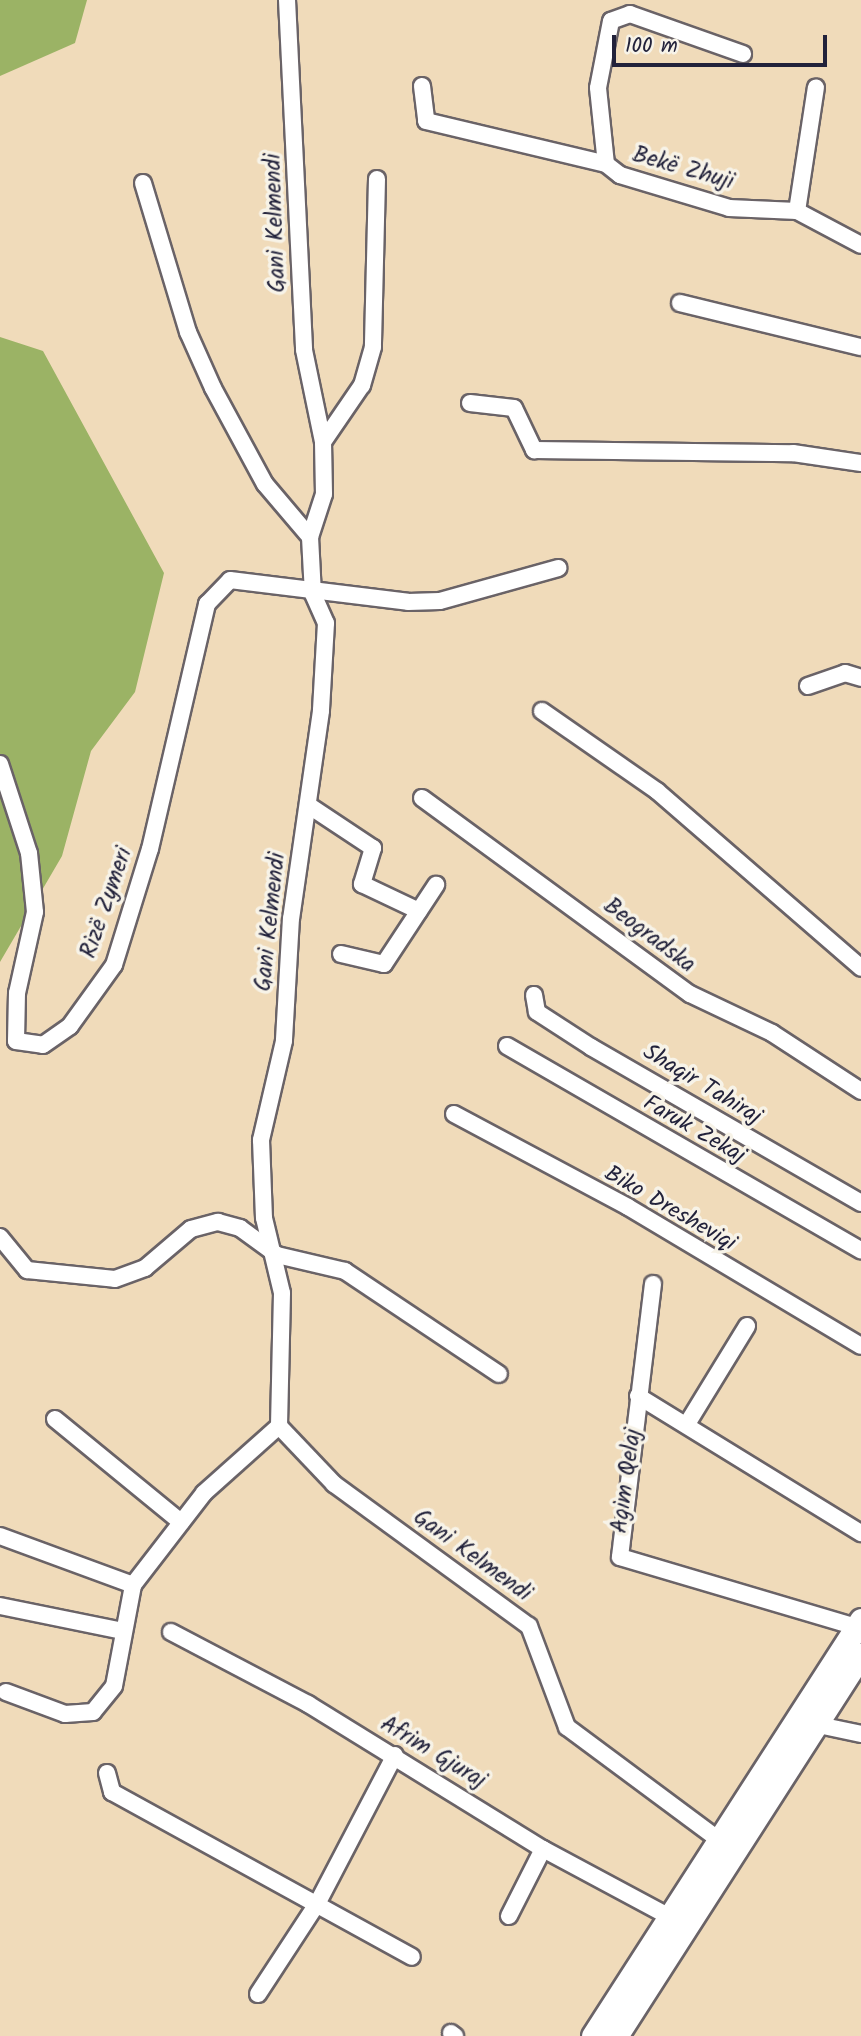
<!DOCTYPE html>
<html>
<head>
<meta charset="utf-8">
<style>
  body { margin:0 }
  #map { position:relative; width:861px; height:2036px; overflow:hidden; background:#f0dbba; font-family:Kalam,sans-serif }
  div>[style] { position:absolute }
  .forest>* { inset:0; background:#9bb365 }
  .roads { filter:drop-shadow(2px 0 #6a6367) drop-shadow(-2px 0 #6a6367) drop-shadow(0 2px #6a6367) drop-shadow(0 -2px #6a6367) }
  .minor>* { height:16px; margin:-8px; padding:0 8px; transform-origin:8px; border-radius:8px; background:#fff }
  .secondary>* { height:23px; margin:-11.5px; padding:0 11.5px; transform-origin:11.5px; border-radius:11.5px; background:#fff }
  span { translate:-50% -50%; white-space:nowrap; text-align:center; line-height:1.15; -webkit-text-stroke:7px #f7f3e8; paint-order:stroke }
  .street-label { font-size:23px; color:#22223b }
  .scale { position:absolute; left:612px; top:35px; width:215px; height:32px; box-sizing:border-box; border:4px solid #22223b; border-top:0; padding-left:9px; font-size:21px; line-height:24px; white-space:nowrap; color:#22223b; -webkit-text-stroke:5px #f7f3e8; paint-order:stroke }
</style>
</head>
<body>
<div id="map">
  <div class="forest">
    <i style="clip-path:polygon(0 0,87px 0,75px 43px,0 76px)"></i>
    <i style="clip-path:polygon(0 337px,43px 351px,164px 573px,135px 692px,91px 751px,62px 856px,0 962px)"></i>
  </div>
  <div class="roads">
    <div class="minor">
      <i style="left:287px;top:0;width:350px;rotate:87.2deg"></i>
      <i style="left:304px;top:350px;width:94px;rotate:78.3deg"></i>
      <i style="left:743px;top:54px;width:120px;rotate:-160.5deg"></i>
      <i style="left:630px;top:14px;width:20px;rotate:160deg"></i>
      <i style="left:611px;top:21px;width:68px;rotate:101deg"></i>
      <i style="left:598px;top:88px;width:76px;rotate:84deg"></i>
      <i style="left:606px;top:164px;width:18px;rotate:38deg"></i>
      <i style="left:620px;top:175px;width:114px;rotate:16.8deg"></i>
      <i style="left:729px;top:208px;width:68px;rotate:2.5deg"></i>
      <i style="left:797px;top:211px;width:72px;rotate:28deg"></i>
      <i style="left:422px;top:86px;width:35px;rotate:83deg"></i>
      <i style="left:426px;top:121px;width:185px;rotate:13.4deg"></i>
      <i style="left:377px;top:179px;width:168px;rotate:91.4deg"></i>
      <i style="left:373px;top:347px;width:40px;rotate:106deg"></i>
      <i style="left:362px;top:385px;width:69px;rotate:124.4deg"></i>
      <i style="left:323px;top:442px;width:52px;rotate:88.9deg"></i>
      <i style="left:324px;top:494px;width:45px;rotate:108deg"></i>
      <i style="left:310px;top:537px;width:57px;rotate:87deg"></i>
      <i style="left:313px;top:594px;width:32px;rotate:66deg"></i>
      <i style="left:326px;top:623px;width:88px;rotate:93.3deg"></i>
      <i style="left:321px;top:711px;width:209px;rotate:98.2deg"></i>
      <i style="left:291px;top:918px;width:123px;rotate:93.3deg"></i>
      <i style="left:284px;top:1041px;width:102px;rotate:103.1deg"></i>
      <i style="left:261px;top:1140px;width:78px;rotate:87.8deg"></i>
      <i style="left:264px;top:1218px;width:77px;rotate:76.5deg"></i>
      <i style="left:282px;top:1293px;width:133px;rotate:91.3deg"></i>
      <i style="left:279px;top:1426px;width:80px;rotate:46.5deg"></i>
      <i style="left:334px;top:1484px;width:241px;rotate:36.1deg"></i>
      <i style="left:529px;top:1626px;width:108px;rotate:69.4deg"></i>
      <i style="left:567px;top:1727px;width:198px;rotate:36.6deg"></i>
      <i style="left:143px;top:183px;width:156px;rotate:73.2deg"></i>
      <i style="left:188px;top:332px;width:61px;rotate:65.9deg"></i>
      <i style="left:213px;top:388px;width:109px;rotate:61.6deg"></i>
      <i style="left:265px;top:484px;width:70px;rotate:49.7deg"></i>
      <i style="left:797px;top:211px;width:125px;rotate:-81.3deg"></i>
      <i style="left:680px;top:303px;width:186px;rotate:13.7deg"></i>
      <i style="left:470px;top:403px;width:44px;rotate:6.5deg"></i>
      <i style="left:514px;top:408px;width:47px;rotate:64.5deg"></i>
      <i style="left:534px;top:450px;width:259px;rotate:0.7deg"></i>
      <i style="left:793px;top:453px;width:69px;rotate:8.4deg"></i>
      <i style="left:808px;top:686px;width:39px;rotate:-19deg"></i>
      <i style="left:845px;top:673px;width:17px;rotate:17deg"></i>
      <i style="left:542px;top:711px;width:140px;rotate:34.8deg"></i>
      <i style="left:657px;top:791px;width:270px;rotate:40.9deg"></i>
      <i style="left:0;top:764px;width:94px;rotate:72deg"></i>
      <i style="left:29px;top:853px;width:59px;rotate:84.2deg"></i>
      <i style="left:35px;top:912px;width:83px;rotate:102.5deg"></i>
      <i style="left:17px;top:993px;width:48px;rotate:91.2deg"></i>
      <i style="left:16px;top:1041px;width:27px;rotate:8deg"></i>
      <i style="left:43px;top:1045px;width:33px;rotate:-35deg"></i>
      <i style="left:70px;top:1026px;width:75px;rotate:-54.2deg"></i>
      <i style="left:114px;top:965px;width:121px;rotate:-72.8deg"></i>
      <i style="left:150px;top:849px;width:252px;rotate:-76.9deg"></i>
      <i style="left:207px;top:604px;width:33px;rotate:-46deg"></i>
      <i style="left:230px;top:580px;width:179px;rotate:7deg"></i>
      <i style="left:408px;top:602px;width:32px;rotate:-2deg"></i>
      <i style="left:440px;top:601px;width:123px;rotate:-15.6deg"></i>
      <i style="left:422px;top:798px;width:332px;rotate:36.2deg"></i>
      <i style="left:690px;top:994px;width:91px;rotate:25.4deg"></i>
      <i style="left:772px;top:1033px;width:106px;rotate:33.1deg"></i>
      <i style="left:308px;top:805px;width:78px;rotate:33.5deg"></i>
      <i style="left:373px;top:848px;width:38px;rotate:107deg"></i>
      <i style="left:362px;top:884px;width:63px;rotate:25.3deg"></i>
      <i style="left:341px;top:954px;width:44px;rotate:13.1deg"></i>
      <i style="left:384px;top:964px;width:95px;rotate:-56.6deg"></i>
      <i style="left:534px;top:995px;width:17px;rotate:80deg"></i>
      <i style="left:537px;top:1012px;width:64px;rotate:32.9deg"></i>
      <i style="left:591px;top:1047px;width:312px;rotate:30deg"></i>
      <i style="left:507px;top:1046px;width:409px;rotate:30deg"></i>
      <i style="left:454px;top:1114px;width:197px;rotate:28.1deg"></i>
      <i style="left:628px;top:1207px;width:271px;rotate:30.8deg"></i>
      <i style="left:0;top:1237px;width:43px;rotate:50.7deg"></i>
      <i style="left:27px;top:1270px;width:88px;rotate:5.8deg"></i>
      <i style="left:115px;top:1279px;width:32px;rotate:-20deg"></i>
      <i style="left:145px;top:1268px;width:60px;rotate:-40.3deg"></i>
      <i style="left:191px;top:1229px;width:28px;rotate:-15deg"></i>
      <i style="left:218px;top:1222px;width:23px;rotate:15deg"></i>
      <i style="left:240px;top:1228px;width:46px;rotate:36.1deg"></i>
      <i style="left:277px;top:1255px;width:70px;rotate:13.2deg"></i>
      <i style="left:345px;top:1271px;width:185px;rotate:33.8deg"></i>
      <i style="left:653px;top:1284px;width:275px;rotate:96.9deg"></i>
      <i style="left:620px;top:1557px;width:247px;rotate:16.5deg"></i>
      <i style="left:638px;top:1396px;width:262px;rotate:31.6deg"></i>
      <i style="left:55px;top:1419px;width:163px;rotate:39.3deg"></i>
      <i style="left:687px;top:1424px;width:115px;rotate:-58.5deg"></i>
      <i style="left:0;top:1536px;width:142px;rotate:20.2deg"></i>
      <i style="left:0;top:1606px;width:126px;rotate:11.5deg"></i>
      <i style="left:171px;top:1632px;width:155px;rotate:27.7deg"></i>
      <i style="left:308px;top:1704px;width:276px;rotate:31.7deg"></i>
      <i style="left:543px;top:1849px;width:154px;rotate:28.2deg"></i>
      <i style="left:6px;top:1692px;width:63px;rotate:20.4deg"></i>
      <i style="left:65px;top:1714px;width:28px;rotate:-4deg"></i>
      <i style="left:93px;top:1712px;width:33px;rotate:-51deg"></i>
      <i style="left:114px;top:1686px;width:103px;rotate:-79.3deg"></i>
      <i style="left:133px;top:1585px;width:116px;rotate:-52.3deg"></i>
      <i style="left:204px;top:1493px;width:101px;rotate:-41.8deg"></i>
      <i style="left:809px;top:1723px;width:53px;rotate:11.9deg"></i>
      <i style="left:107px;top:1773px;width:20px;rotate:75deg"></i>
      <i style="left:112px;top:1792px;width:342px;rotate:28.8deg"></i>
      <i style="left:509px;top:1916px;width:75px;rotate:-63.1deg"></i>
      <i style="left:258px;top:1994px;width:108px;rotate:-56.8deg"></i>
      <i style="left:317px;top:1904px;width:168px;rotate:-62.4deg"></i>
      <i style="left:451px;top:2033px;width:5px;rotate:37deg"></i>
    </div>
    <div class="secondary">
      <i style="left:593px;top:2036px;width:495px;rotate:-57.2deg"></i>
      <i style="left:616px;top:2036px;width:453px;rotate:-57.3deg"></i>
    </div>
  </div>
  <div class="street-label">
    <span style="left:683px;top:169px;rotate:16deg">Bekë Zhuji</span>
    <span style="left:276px;top:223px;rotate:-92deg">Gani Kelmendi</span>
    <span style="left:107px;top:903px;rotate:-71deg">Rizë Zymeri</span>
    <span style="left:271px;top:922px;rotate:-84deg">Gani Kelmendi</span>
    <span style="left:649px;top:936px;rotate:37deg">Beogradska</span>
    <span style="left:702px;top:1085px;rotate:31deg">Shaqir Tahiraj</span>
    <span style="left:694px;top:1130px;rotate:30deg">Faruk Zekaj</span>
    <span style="left:670px;top:1209px;rotate:30deg">Biko Dresheviqi</span>
    <span style="left:627px;top:1481px;rotate:-82deg">Agim Qelaj</span>
    <span style="left:472px;top:1556px;rotate:36deg">Gani Kelmendi</span>
    <span style="left:433px;top:1753px;rotate:31deg">Afrim Gjuraj</span>
  </div>
  <div class="scale">100 m</div>
</div>
</body>
</html>
